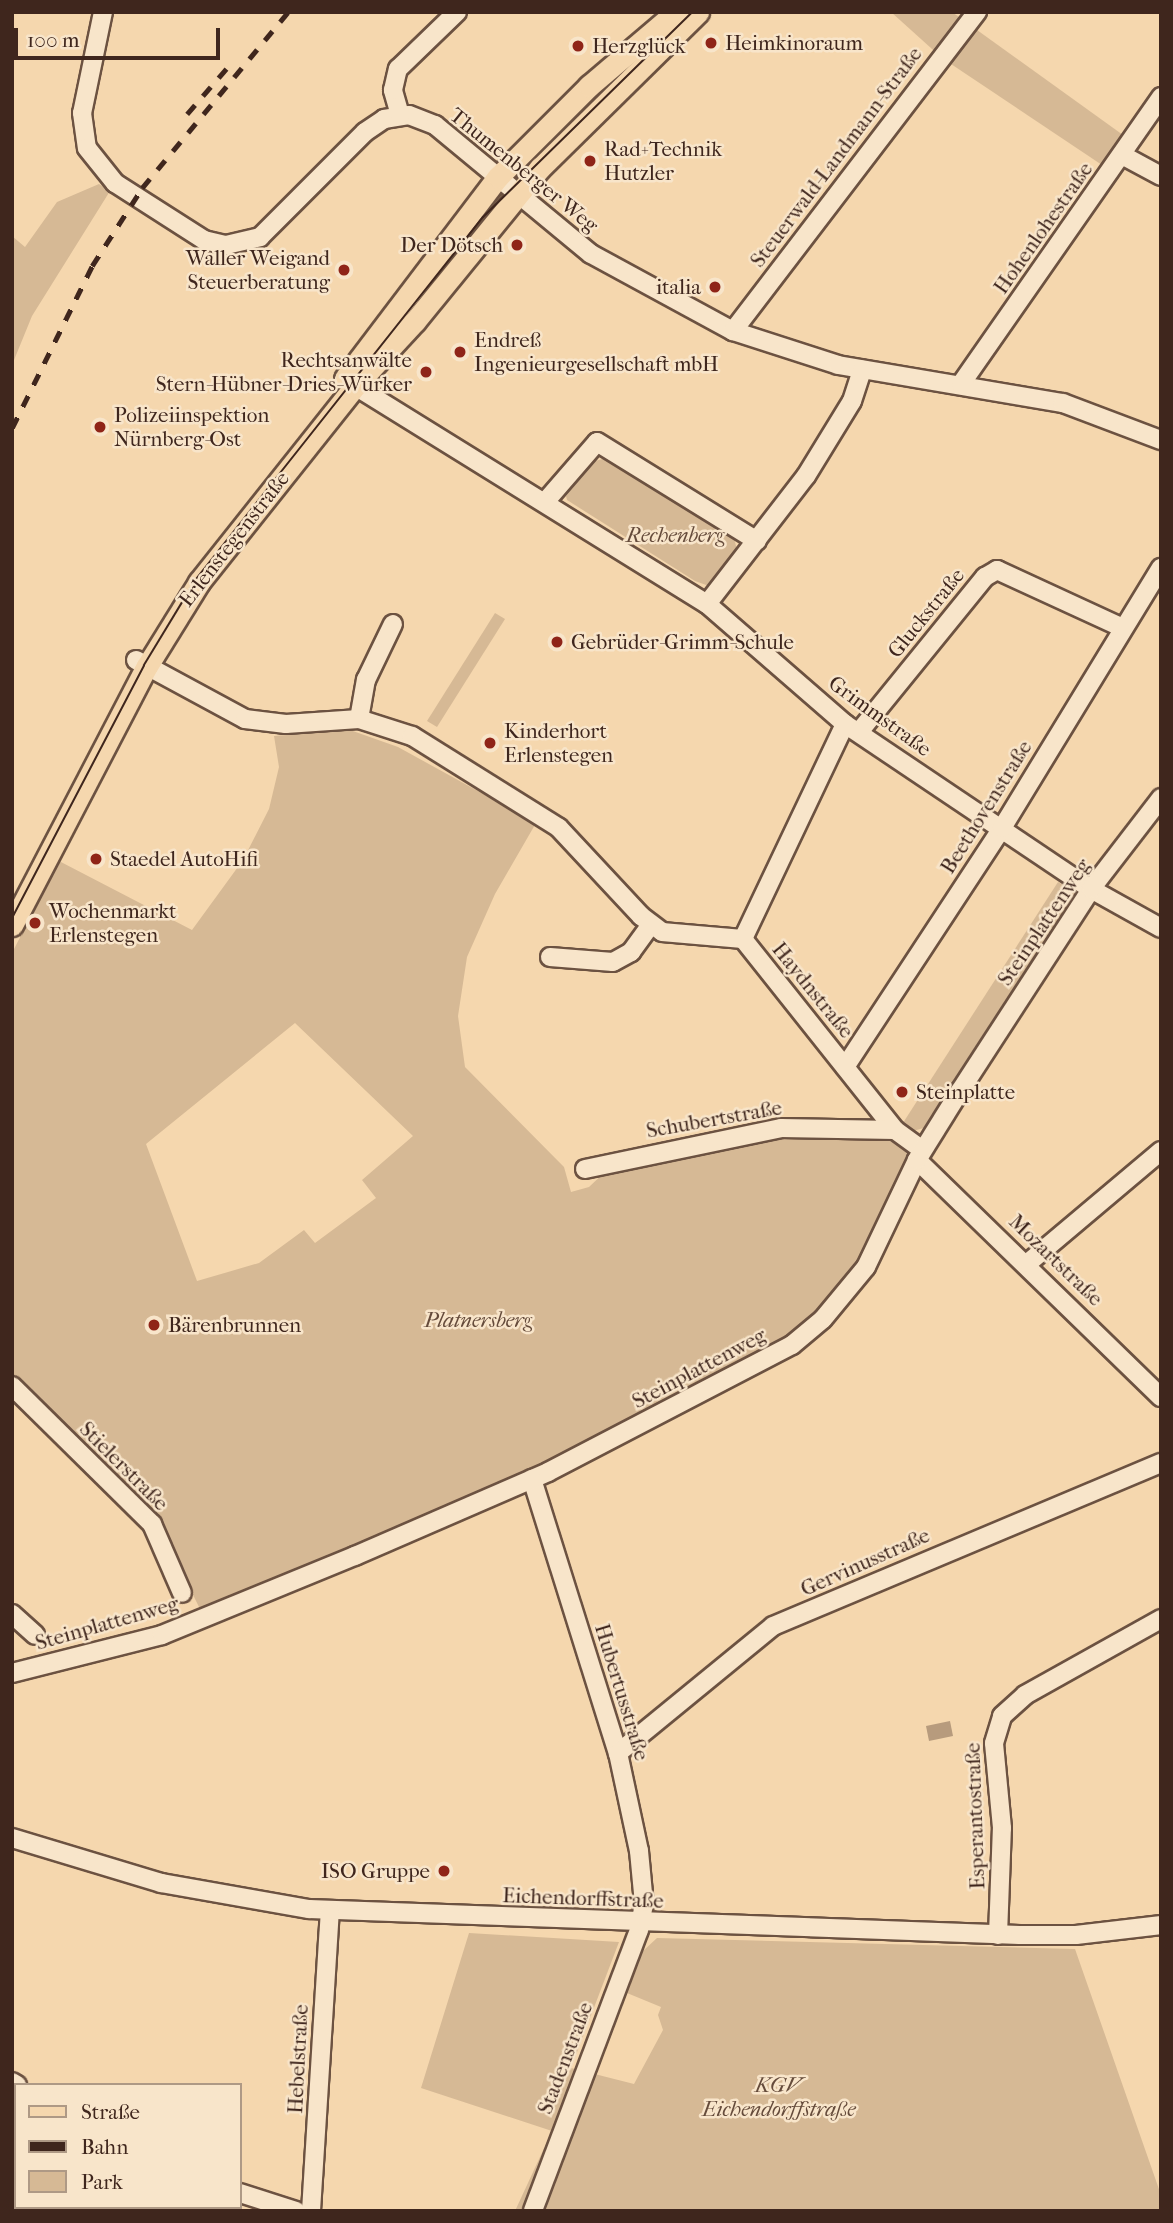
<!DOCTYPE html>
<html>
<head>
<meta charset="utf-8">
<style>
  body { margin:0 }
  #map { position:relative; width:1173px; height:2223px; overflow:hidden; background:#f5d7ae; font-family:"IM FELL French Canon",serif }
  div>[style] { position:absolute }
  .green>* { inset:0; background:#d6b995 }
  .water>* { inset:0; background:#b79b7d }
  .roads { filter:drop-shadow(2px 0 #6c5241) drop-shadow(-2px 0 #6c5241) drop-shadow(0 2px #6c5241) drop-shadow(0 -2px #6c5241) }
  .minor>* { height:18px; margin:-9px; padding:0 9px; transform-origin:9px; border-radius:9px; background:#f8e5ca }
  .major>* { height:21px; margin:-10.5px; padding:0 10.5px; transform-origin:10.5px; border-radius:10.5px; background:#f5d7ae }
  .tram>* { height:2px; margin:-1px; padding:0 1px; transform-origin:1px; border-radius:1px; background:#3f261d }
  .rail>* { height:4.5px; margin-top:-2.25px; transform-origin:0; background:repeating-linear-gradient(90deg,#3f261d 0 12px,transparent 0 24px) }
  .dots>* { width:19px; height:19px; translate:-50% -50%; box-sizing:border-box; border:4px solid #f8e5ca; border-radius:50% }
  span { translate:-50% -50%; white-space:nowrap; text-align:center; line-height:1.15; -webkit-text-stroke:5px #f8e5ca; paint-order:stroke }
  .poi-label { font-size:21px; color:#3f261d }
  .left { translate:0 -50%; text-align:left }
  .right { translate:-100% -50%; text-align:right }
  .street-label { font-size:21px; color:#3f261d }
  .park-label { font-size:21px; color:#654b3b; font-style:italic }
  .frame { position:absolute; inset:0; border:14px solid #3f261d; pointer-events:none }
  .legend { position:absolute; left:14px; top:2083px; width:228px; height:126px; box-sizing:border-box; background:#f8e5ca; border:2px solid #ae9985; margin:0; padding:9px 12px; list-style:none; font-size:21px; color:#3f261d }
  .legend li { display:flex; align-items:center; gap:14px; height:35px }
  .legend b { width:35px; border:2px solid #ae9985 }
  .scale { position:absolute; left:14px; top:28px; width:206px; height:32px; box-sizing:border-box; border:4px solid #3f261d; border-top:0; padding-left:9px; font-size:21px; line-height:24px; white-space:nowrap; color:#3f261d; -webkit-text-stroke:5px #f8e5ca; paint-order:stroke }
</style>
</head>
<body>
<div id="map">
  <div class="green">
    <i style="clip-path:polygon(891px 12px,952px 12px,1123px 135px,1102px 165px,942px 58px)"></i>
    <i style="clip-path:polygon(99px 184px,110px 191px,32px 316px,12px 365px,12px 236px,25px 247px,57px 202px)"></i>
    <i style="clip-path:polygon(606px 458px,734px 538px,737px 550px,709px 586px,695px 581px,567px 500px,566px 496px,595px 461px)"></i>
    <i style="clip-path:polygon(495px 613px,505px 619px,437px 727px,427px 721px)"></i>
    <i style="clip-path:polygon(evenodd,350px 730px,398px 747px,536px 823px,495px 894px,467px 957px,458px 1016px,465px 1067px,564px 1167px,571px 1192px,589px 1187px,608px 1169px,780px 1134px,893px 1137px,907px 1146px,910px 1162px,879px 1236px,834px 1301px,782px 1346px,614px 1432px,442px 1512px,201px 1611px,156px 1520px,12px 1377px,12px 953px,59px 861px,192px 930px,243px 860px,269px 809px,279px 767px,274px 736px,350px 730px,295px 1023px,413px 1136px,362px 1180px,376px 1198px,315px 1243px,304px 1230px,259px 1263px,197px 1281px,146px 1144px,295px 1023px)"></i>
    <i style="clip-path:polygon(1058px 882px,1074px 891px,1077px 900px,927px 1127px,913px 1131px,901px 1126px)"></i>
    <i style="clip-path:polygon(469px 1933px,619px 1942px,571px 2068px,634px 2084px,663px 2030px,658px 2015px,661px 2007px,627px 1993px,643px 1951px,657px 1938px,1075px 1949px,1161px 2195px,1161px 2211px,515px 2211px,552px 2131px,421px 2088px)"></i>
  </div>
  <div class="water">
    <i style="clip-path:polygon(950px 1721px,953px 1736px,929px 1741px,926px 1726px)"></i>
  </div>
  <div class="roads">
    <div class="minor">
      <i style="left:103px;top:12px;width:103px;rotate:101.7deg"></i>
      <i style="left:82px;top:113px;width:35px;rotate:82deg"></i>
      <i style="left:87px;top:148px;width:45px;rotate:51.3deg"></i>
      <i style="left:115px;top:183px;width:106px;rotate:32.6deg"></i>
      <i style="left:204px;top:240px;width:23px;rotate:13deg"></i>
      <i style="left:226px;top:245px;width:35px;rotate:-13deg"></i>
      <i style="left:260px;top:237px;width:148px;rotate:-45deg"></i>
      <i style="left:365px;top:132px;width:23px;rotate:-34deg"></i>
      <i style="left:384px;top:119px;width:25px;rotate:-9deg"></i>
      <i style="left:409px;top:115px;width:28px;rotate:21deg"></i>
      <i style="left:435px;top:125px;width:202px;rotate:39.6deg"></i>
      <i style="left:591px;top:254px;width:162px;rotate:28.5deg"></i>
      <i style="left:733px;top:331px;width:110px;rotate:17.9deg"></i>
      <i style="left:838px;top:365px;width:228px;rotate:9.6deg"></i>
      <i style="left:1063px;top:403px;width:105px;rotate:20.7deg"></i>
      <i style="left:400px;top:115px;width:26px;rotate:-106deg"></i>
      <i style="left:393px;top:90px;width:22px;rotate:-77deg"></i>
      <i style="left:398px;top:69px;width:82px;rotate:-44deg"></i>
      <i style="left:1122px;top:155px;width:44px;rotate:28.3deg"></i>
      <i style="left:733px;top:331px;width:402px;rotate:-52.6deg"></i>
      <i style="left:344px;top:379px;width:427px;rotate:31.8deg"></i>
      <i style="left:707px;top:604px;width:183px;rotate:41deg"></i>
      <i style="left:845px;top:724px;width:296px;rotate:33.9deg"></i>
      <i style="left:1091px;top:889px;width:80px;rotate:29.1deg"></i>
      <i style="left:961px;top:384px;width:350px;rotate:-55.1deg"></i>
      <i style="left:545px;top:502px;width:79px;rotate:-49.1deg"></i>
      <i style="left:597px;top:442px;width:188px;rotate:31.7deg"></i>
      <i style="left:707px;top:604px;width:162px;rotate:-52.3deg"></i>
      <i style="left:806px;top:476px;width:88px;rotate:-58.5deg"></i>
      <i style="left:852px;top:401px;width:33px;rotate:-72deg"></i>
      <i style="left:136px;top:660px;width:124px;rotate:28.4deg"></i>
      <i style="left:245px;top:719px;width:41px;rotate:7deg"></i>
      <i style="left:286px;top:724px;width:73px;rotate:-3.9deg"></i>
      <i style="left:359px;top:719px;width:56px;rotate:17.8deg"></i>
      <i style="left:412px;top:736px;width:173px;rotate:32deg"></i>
      <i style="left:559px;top:828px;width:120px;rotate:47deg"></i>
      <i style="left:641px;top:916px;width:26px;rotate:37deg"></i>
      <i style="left:662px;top:932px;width:81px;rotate:4.9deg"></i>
      <i style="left:359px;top:719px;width:40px;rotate:-80deg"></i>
      <i style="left:366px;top:680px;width:62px;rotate:-64.3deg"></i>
      <i style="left:845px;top:724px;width:238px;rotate:115.4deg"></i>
      <i style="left:743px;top:939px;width:244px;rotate:51.5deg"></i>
      <i style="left:895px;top:1130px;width:34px;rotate:36deg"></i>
      <i style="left:859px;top:732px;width:200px;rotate:-50.9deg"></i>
      <i style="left:985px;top:577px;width:14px;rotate:-30deg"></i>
      <i style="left:997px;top:570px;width:139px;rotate:24.7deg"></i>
      <i style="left:550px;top:957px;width:63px;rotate:4.5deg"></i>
      <i style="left:613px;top:962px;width:21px;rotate:-29deg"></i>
      <i style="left:631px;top:952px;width:34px;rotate:-54deg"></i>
      <i style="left:845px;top:1067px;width:286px;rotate:-56.7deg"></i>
      <i style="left:1002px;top:828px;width:305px;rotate:-58.6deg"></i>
      <i style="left:917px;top:1160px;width:340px;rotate:44.2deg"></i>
      <i style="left:585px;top:1169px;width:200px;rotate:-11.8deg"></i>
      <i style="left:781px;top:1128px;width:114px;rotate:1deg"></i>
      <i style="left:1028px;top:1263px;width:174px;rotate:-40.1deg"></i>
      <i style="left:12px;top:1386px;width:197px;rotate:44.6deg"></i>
      <i style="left:152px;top:1524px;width:75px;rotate:66.5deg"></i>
      <i style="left:532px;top:1479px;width:287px;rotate:72.6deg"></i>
      <i style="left:618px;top:1753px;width:100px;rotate:77.9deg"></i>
      <i style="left:639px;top:1851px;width:53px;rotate:84.6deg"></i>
      <i style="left:644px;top:1904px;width:26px;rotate:101deg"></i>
      <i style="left:639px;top:1930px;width:300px;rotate:110.7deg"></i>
      <i style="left:12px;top:1614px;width:31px;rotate:42deg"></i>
      <i style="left:12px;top:1673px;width:155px;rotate:-14.2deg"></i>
      <i style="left:162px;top:1635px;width:209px;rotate:-22.3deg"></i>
      <i style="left:355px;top:1556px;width:210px;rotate:-23.5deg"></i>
      <i style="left:548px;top:1472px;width:275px;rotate:-27.5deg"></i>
      <i style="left:792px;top:1345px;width:40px;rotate:-40deg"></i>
      <i style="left:823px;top:1319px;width:67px;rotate:-50.4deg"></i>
      <i style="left:866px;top:1267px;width:119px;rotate:-64.5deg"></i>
      <i style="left:917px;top:1160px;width:81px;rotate:-58.1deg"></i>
      <i style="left:960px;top:1091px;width:241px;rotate:-57deg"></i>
      <i style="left:1091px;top:889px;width:115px;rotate:-52.4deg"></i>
      <i style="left:618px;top:1753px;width:200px;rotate:-39.3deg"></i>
      <i style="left:773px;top:1626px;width:421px;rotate:-22.8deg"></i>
      <i style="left:12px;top:1838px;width:156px;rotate:16.8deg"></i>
      <i style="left:161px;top:1883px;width:150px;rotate:10deg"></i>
      <i style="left:309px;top:1909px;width:711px;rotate:2.09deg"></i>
      <i style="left:1020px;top:1935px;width:56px"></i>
      <i style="left:1076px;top:1935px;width:86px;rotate:-6.7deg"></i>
      <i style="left:998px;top:1935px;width:107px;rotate:-87.9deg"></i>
      <i style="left:1002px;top:1828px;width:85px;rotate:-95.4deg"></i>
      <i style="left:994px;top:1743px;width:28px;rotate:-73deg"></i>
      <i style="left:1002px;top:1716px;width:31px;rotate:-42deg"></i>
      <i style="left:1025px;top:1695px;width:156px;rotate:-29.2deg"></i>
      <i style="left:12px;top:2082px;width:6px;rotate:31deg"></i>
      <i style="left:240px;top:2193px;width:59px;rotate:17.8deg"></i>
      <i style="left:311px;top:2211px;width:301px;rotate:-86.4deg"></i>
    </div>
    <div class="major">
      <i style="left:346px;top:377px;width:251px;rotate:-52.8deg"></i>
      <i style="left:498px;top:177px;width:129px;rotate:-45deg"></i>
      <i style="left:589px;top:86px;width:114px;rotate:-40.4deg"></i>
      <i style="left:12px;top:925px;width:292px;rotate:-62.5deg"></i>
      <i style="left:147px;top:666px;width:99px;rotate:-58.2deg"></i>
      <i style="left:199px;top:582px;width:251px;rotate:-51.5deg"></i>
      <i style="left:355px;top:386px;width:88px;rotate:-47.3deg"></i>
      <i style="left:415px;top:321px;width:198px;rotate:-50.8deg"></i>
      <i style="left:540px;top:168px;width:222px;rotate:-44.6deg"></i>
    </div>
  </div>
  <div class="tram">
    <i style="left:12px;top:918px;width:285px;rotate:-62.4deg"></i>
    <i style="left:144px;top:665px;width:100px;rotate:-58.8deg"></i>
    <i style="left:196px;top:579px;width:462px;rotate:-51.6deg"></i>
    <i style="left:483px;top:217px;width:293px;rotate:-44.4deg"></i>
  </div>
  <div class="rail">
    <i style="left:187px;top:114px;width:60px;rotate:-49.1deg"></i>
    <i style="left:12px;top:428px;width:181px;rotate:-63.7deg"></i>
    <i style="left:92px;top:266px;width:93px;rotate:-57.3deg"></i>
    <i style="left:142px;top:188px;width:229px;rotate:-50.3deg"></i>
  </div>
  <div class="dots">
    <i style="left:711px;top:43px;background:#8f2418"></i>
    <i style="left:578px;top:46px;background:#8f2418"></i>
    <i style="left:590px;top:161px;background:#8f2418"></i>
    <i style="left:517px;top:245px;background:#8f2418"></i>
    <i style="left:344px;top:270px;background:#8f2418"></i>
    <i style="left:715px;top:287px;background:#8f2418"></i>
    <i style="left:460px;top:352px;background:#8f2418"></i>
    <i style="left:426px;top:372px;background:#8f2418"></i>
    <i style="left:100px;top:427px;background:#8f2418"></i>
    <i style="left:557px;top:642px;background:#8f2418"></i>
    <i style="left:490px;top:743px;background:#8f2418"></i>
    <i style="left:96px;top:859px;background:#8f2418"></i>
    <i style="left:35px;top:923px;background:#8f2418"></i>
    <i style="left:902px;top:1092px;background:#8f2418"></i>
    <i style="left:154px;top:1325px;background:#8f2418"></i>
    <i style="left:444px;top:1871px;background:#8f2418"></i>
  </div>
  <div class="poi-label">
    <span class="left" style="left:725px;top:43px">Heimkinoraum</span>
    <span class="left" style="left:592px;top:46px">Herzglück</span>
    <span class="left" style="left:604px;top:161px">Rad+Technik<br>Hutzler</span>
    <span class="right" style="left:503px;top:245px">Der Dötsch</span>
    <span class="right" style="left:330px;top:270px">Waller Weigand<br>Steuerberatung</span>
    <span class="right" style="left:701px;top:287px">italia</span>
    <span class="left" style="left:474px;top:352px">Endreß<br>Ingenieurgesellschaft mbH</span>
    <span class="right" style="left:412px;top:372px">Rechtsanwälte<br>Stern-Hübner-Dries-Würker</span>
    <span class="left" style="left:114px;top:427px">Polizeiinspektion<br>Nürnberg-Ost</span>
    <span class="left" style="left:571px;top:642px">Gebrüder-Grimm-Schule</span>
    <span class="left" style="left:504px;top:743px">Kinderhort<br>Erlenstegen</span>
    <span class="left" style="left:110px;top:859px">Staedel AutoHifi</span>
    <span class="left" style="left:49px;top:923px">Wochenmarkt<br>Erlenstegen</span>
    <span class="left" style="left:916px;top:1092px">Steinplatte</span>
    <span class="left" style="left:168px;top:1325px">Bärenbrunnen</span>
    <span class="right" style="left:430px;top:1871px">ISO Gruppe</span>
  </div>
  <div class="street-label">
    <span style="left:836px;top:157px;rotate:-53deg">Steuerwald-Landmann-Straße</span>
    <span style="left:524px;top:170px;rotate:39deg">Thumenberger Weg</span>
    <span style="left:1043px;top:228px;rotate:-55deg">Hohenlohestraße</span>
    <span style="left:234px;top:539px;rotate:-52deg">Erlenstegenstraße</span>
    <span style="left:926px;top:613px;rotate:-51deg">Gluckstraße</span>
    <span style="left:880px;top:716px;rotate:36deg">Grimmstraße</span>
    <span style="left:986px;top:807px;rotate:-58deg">Beethovenstraße</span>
    <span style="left:1044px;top:922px;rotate:-56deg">Steinplattenweg</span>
    <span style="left:813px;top:990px;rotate:51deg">Haydnstraße</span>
    <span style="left:714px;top:1119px;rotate:-10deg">Schubertstraße</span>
    <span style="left:1056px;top:1260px;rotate:44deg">Mozartstraße</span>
    <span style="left:699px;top:1368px;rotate:-28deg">Steinplattenweg</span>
    <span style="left:124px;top:1466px;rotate:45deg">Stielerstraße</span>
    <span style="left:865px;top:1562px;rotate:-24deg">Gervinusstraße</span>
    <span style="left:107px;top:1623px;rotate:-16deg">Steinplattenweg</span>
    <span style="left:622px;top:1692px;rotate:73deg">Hubertusstraße</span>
    <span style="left:975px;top:1816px;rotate:-92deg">Esperantostraße</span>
    <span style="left:583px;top:1898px;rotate:2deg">Eichendorffstraße</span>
    <span style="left:565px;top:2058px;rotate:-69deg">Stadenstraße</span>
    <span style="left:298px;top:2059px;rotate:-87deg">Hebelstraße</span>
  </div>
  <div class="park-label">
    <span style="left:675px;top:535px">Rechenberg</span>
    <span style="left:478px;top:1320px">Platnersberg</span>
    <span style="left:779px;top:2097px">KGV<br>Eichendorffstraße</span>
  </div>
  <div class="frame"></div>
  <ul class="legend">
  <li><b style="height:9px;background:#f5d7ae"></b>Straße</li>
  <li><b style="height:9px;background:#3f261d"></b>Bahn</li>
  <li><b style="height:19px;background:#d6b995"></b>Park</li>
  </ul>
  <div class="scale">100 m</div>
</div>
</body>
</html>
